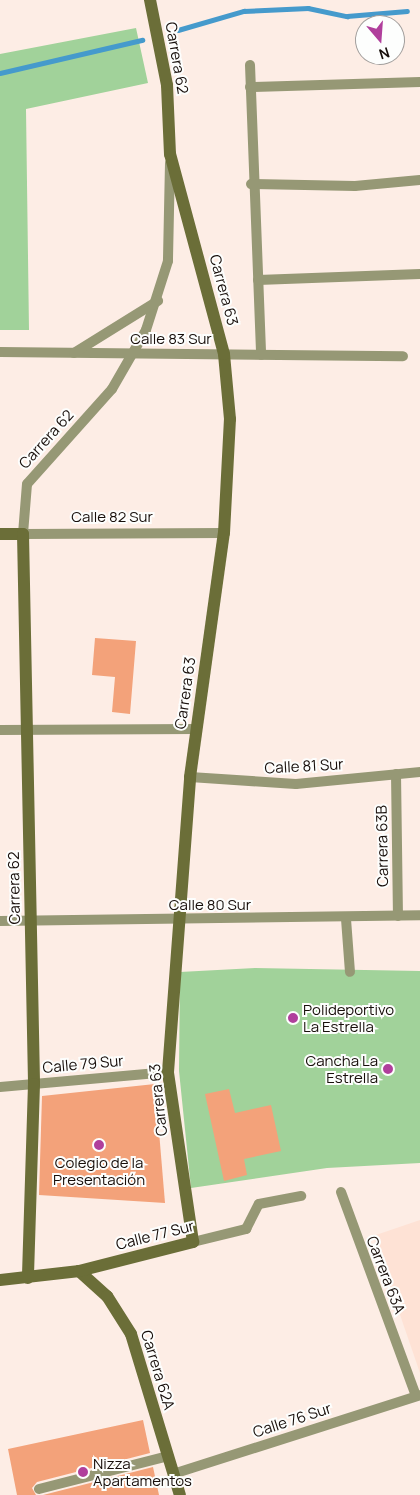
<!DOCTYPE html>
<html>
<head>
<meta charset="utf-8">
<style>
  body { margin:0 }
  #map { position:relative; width:420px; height:1495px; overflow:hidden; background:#fdede5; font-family:Manrope,sans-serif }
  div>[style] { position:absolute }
  .built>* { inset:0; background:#fee2d5 }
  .green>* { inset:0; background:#a1d29a }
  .stream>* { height:4.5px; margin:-2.25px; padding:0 2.25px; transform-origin:2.25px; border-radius:2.25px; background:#459acc }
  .building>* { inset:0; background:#f3a27a }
  .street>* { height:10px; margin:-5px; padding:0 5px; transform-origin:5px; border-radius:5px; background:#969875 }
  .secondary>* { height:12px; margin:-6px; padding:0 6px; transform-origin:6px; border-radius:6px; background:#6b6e38 }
  .dots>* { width:14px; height:14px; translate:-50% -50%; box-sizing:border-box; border:2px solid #fdfefd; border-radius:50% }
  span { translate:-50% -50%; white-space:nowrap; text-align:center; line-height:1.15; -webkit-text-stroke:4px #fdfefd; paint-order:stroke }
  .street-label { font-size:15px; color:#170e0a }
  .poi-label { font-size:15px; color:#170e0a }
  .left { translate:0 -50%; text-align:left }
  .right { translate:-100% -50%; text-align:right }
  .north { position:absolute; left:355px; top:15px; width:50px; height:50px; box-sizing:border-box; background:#fdfefd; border:1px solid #a19e9c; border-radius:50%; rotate:162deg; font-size:14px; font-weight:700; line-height:20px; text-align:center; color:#170e0a }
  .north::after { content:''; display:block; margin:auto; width:18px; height:22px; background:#b03f9c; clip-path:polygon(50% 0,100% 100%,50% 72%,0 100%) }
</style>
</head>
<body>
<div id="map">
  <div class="built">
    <i style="clip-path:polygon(420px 1220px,420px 1373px,373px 1236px)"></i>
  </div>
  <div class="green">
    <i style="clip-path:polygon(136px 28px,148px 83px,26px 109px,29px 330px,0 330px,0 54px)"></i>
    <i style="clip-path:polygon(255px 968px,420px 971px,420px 1163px,327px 1168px,191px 1188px,179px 1071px,180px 972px)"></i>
  </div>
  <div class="stream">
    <i style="left:178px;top:30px;width:69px;rotate:-16.1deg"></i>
    <i style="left:244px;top:11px;width:64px;rotate:-2.7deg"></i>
    <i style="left:308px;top:8px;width:40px;rotate:12deg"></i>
    <i style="left:347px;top:16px;width:60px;rotate:-4.8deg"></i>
    <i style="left:0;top:73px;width:146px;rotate:-13.1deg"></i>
  </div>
  <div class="building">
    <i style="clip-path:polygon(95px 638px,136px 641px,130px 714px,112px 712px,115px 677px,92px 675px)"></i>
    <i style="clip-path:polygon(155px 1084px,165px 1203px,39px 1195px,42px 1096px)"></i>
    <i style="clip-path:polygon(229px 1089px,235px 1113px,271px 1105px,281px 1151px,244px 1159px,247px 1175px,224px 1181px,205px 1094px)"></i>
    <i style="clip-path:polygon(143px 1420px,150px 1453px,37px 1482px,32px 1488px,36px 1495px,17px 1495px,8px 1449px)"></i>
    <i style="clip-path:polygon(153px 1467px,159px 1495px,43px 1495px)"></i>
  </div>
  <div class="street">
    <i style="left:250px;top:65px;width:290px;rotate:87.8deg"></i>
    <i style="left:250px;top:87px;width:170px;rotate:-1.7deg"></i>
    <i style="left:170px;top:163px;width:98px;rotate:91.2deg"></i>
    <i style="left:168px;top:261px;width:72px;rotate:107.7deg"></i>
    <i style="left:146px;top:330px;width:68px;rotate:120deg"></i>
    <i style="left:112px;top:389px;width:127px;rotate:131.8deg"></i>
    <i style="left:27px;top:484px;width:50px;rotate:94.6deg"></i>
    <i style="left:23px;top:534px;width:201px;rotate:-0.3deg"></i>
    <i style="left:251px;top:184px;width:104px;rotate:1.1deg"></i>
    <i style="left:355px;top:186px;width:65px;rotate:-5.3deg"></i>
    <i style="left:258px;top:280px;width:162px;rotate:-2.1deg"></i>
    <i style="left:0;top:352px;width:403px;rotate:0.6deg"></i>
    <i style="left:74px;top:353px;width:99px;rotate:-31.8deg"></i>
    <i style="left:0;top:730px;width:196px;rotate:-0.3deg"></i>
    <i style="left:396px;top:774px;width:142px;rotate:89.2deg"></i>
    <i style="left:190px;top:777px;width:106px;rotate:3.8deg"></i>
    <i style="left:296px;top:784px;width:125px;rotate:-5.5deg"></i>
    <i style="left:346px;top:919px;width:53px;rotate:85.7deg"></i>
    <i style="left:0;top:921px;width:420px;rotate:-0.8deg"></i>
    <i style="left:0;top:1087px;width:169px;rotate:-5.1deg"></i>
    <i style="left:341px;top:1192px;width:217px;rotate:69.8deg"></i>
    <i style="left:193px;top:1242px;width:55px;rotate:-13.8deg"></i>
    <i style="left:246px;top:1229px;width:28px;rotate:-63deg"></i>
    <i style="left:259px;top:1204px;width:43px;rotate:-10.8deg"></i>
    <i style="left:173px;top:1474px;width:259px;rotate:-17.7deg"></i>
    <i style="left:39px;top:1489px;width:133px;rotate:-14.3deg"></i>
  </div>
  <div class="secondary">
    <i style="left:0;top:534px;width:23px"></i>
    <i style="left:23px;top:534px;width:550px;rotate:88.85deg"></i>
    <i style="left:34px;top:1084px;width:194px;rotate:91.8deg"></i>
    <i style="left:79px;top:1271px;width:38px;rotate:42deg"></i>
    <i style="left:107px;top:1296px;width:45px;rotate:57.7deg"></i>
    <i style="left:131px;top:1334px;width:168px;rotate:73.1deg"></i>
    <i style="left:0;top:1280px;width:80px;rotate:-6.5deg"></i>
    <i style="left:79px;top:1271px;width:118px;rotate:-14.3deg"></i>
    <i style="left:193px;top:1242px;width:172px;rotate:-98.4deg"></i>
    <i style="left:168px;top:1072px;width:296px;rotate:-85.7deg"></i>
    <i style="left:190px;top:777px;width:246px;rotate:-82.1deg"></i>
    <i style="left:224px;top:533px;width:114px;rotate:-87deg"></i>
    <i style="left:230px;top:419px;width:65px;rotate:-95.3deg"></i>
    <i style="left:224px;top:354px;width:207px;rotate:-105.1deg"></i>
    <i style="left:170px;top:154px;width:69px;rotate:-92.5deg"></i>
    <i style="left:167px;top:85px;width:87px;rotate:-101.3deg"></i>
  </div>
  <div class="dots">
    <i style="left:293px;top:1018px;background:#b03f9c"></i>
    <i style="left:388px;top:1069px;background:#b03f9c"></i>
    <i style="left:99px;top:1145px;background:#b03f9c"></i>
    <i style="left:83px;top:1472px;background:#b03f9c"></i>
  </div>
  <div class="street-label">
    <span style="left:177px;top:58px;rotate:80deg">Carrera 62</span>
    <span style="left:224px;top:290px;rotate:75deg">Carrera 63</span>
    <span style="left:171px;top:339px">Calle 83 Sur</span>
    <span style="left:46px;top:439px;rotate:-48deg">Carrera 62</span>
    <span style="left:112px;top:517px">Calle 82 Sur</span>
    <span style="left:185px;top:693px;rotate:-82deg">Carrera 63</span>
    <span style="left:304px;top:766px;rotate:-3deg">Calle 81 Sur</span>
    <span style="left:382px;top:846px;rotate:-91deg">Carrera 63B</span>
    <span style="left:14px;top:888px;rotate:-91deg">Carrera 62</span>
    <span style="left:210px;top:905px">Calle 80 Sur</span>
    <span style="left:83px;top:1064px;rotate:-5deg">Calle 79 Sur</span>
    <span style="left:158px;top:1100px;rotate:-96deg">Carrera 63</span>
    <span style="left:155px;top:1235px;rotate:-14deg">Calle 77 Sur</span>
    <span style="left:386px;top:1275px;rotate:69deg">Carrera 63A</span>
    <span style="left:158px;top:1370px;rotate:73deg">Carrera 62A</span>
    <span style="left:292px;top:1420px;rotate:-18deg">Calle 76 Sur</span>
  </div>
  <div class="poi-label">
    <span class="left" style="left:303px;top:1018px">Polideportivo<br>La Estrella</span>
    <span class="right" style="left:378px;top:1069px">Cancha La<br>Estrella</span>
    <span style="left:99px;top:1171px">Colegio de la<br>Presentación</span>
    <span class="left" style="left:93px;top:1472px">Nizza<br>Apartamentos</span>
  </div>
  <div class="north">N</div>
</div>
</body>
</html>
